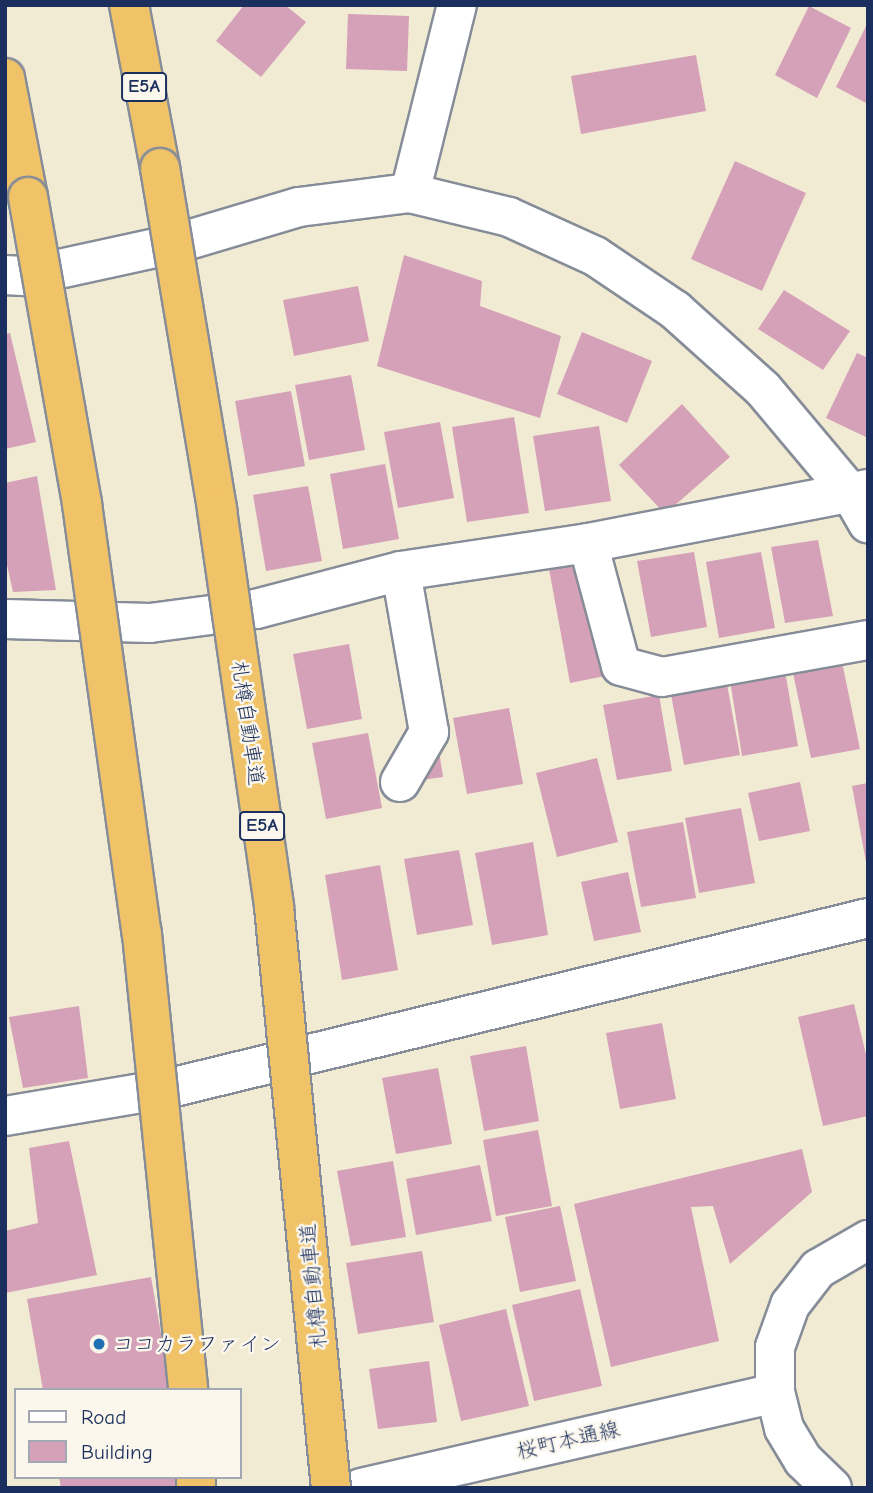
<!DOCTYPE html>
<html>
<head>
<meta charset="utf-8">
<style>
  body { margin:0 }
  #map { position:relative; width:873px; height:1493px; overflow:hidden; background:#f2ebd3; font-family:"Comic Neue","Klee One",sans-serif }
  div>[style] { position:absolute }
  .building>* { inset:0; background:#d4a1b8 }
  .roads { filter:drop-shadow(2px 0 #868d98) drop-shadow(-2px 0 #868d98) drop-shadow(0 2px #868d98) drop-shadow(0 -2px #868d98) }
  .minor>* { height:38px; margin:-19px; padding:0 19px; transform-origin:19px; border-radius:19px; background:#fff }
  .highway>* { height:38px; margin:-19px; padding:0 19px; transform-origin:19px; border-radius:19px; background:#f1c369 }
  .bridges { filter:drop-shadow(2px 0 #868d98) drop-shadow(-2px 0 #868d98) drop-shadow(0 2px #868d98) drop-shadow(0 -2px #868d98) }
  .highway-bridge>* { height:38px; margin:-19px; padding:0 19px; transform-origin:19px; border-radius:19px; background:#f1c369 }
  .dots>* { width:19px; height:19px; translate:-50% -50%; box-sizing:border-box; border:4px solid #fbf7ec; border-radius:50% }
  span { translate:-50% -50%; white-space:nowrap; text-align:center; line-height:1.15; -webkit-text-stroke:5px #fbf7ec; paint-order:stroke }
  .shield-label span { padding:2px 5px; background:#fbf7ec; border:2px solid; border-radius:5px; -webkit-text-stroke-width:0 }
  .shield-label { font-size:19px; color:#1b2f5e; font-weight:700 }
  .street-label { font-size:21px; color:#1b2f5e }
  .poi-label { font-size:21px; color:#1b2f5e }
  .left { translate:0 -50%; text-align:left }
  .frame { position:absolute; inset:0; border:7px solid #1b2f5e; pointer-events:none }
  .legend { position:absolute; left:14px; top:1388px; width:228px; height:91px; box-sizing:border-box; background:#fbf7ec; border:2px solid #a1a7b3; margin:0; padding:9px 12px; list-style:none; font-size:21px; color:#1b2f5e }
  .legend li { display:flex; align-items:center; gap:14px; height:35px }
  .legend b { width:35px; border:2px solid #a1a7b3 }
</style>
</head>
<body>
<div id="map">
  <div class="building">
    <i style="clip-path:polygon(244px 5px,285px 5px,306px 22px,261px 77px,216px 41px)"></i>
    <i style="clip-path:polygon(809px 6px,851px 28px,817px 98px,775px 75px)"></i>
    <i style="clip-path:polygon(348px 14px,409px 16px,407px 71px,346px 69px)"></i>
    <i style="clip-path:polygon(868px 22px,868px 104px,836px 87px)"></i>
    <i style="clip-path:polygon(696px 55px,706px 111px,581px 134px,571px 76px)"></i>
    <i style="clip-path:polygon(735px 161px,806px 193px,762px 291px,691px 259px)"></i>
    <i style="clip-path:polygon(404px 255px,482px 281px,480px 306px,561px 336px,540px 418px,377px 366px)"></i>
    <i style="clip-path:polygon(358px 286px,369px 341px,294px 356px,283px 300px)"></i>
    <i style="clip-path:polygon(784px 290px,850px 331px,823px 370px,758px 329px)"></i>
    <i style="clip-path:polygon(582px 332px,652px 361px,627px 423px,557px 394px)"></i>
    <i style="clip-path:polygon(10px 333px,36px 442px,5px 449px,5px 334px)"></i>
    <i style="clip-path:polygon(857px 353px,868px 358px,868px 438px,826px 418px)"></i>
    <i style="clip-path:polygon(351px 375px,365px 450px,309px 460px,295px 385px)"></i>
    <i style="clip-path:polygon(291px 391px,305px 466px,248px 476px,235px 401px)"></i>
    <i style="clip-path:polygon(682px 404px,730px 457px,665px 514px,619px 465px)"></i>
    <i style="clip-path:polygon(514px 417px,529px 513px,467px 522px,452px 427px)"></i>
    <i style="clip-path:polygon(440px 422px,454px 498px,398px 508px,384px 432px)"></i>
    <i style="clip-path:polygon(599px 426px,611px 501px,545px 511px,533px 436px)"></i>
    <i style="clip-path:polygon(385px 464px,399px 539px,343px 549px,330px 474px)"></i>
    <i style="clip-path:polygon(37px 476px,56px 590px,13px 592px,5px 556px,5px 483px)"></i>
    <i style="clip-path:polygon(308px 486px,322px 561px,266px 571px,253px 495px)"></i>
    <i style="clip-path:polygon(818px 540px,833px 616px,785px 623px,771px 547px)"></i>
    <i style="clip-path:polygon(694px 552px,707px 627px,651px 637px,637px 561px)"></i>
    <i style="clip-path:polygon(761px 552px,775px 628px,719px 638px,706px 562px)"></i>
    <i style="clip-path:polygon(589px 561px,610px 675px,570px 683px,549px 569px)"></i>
    <i style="clip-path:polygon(349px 644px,362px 719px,307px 729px,293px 654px)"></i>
    <i style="clip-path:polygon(842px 662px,860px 749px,811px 758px,793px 673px)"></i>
    <i style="clip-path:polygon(785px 671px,798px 746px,742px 756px,730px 680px)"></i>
    <i style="clip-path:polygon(726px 679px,740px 755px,684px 765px,670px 689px)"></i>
    <i style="clip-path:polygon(659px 695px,672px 771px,617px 780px,603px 705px)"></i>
    <i style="clip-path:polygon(509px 708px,523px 784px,467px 794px,453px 718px)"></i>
    <i style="clip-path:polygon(435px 725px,443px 777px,422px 780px)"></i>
    <i style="clip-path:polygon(368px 733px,382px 808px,326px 819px,312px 743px)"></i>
    <i style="clip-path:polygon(597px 758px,618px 842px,557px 857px,536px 773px)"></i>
    <i style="clip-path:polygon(800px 782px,810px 831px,759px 841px,748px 793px)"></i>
    <i style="clip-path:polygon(868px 783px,868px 861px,866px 862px,852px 786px)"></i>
    <i style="clip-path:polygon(741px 808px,755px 883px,699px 893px,685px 818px)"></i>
    <i style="clip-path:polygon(683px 822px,696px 898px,641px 907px,627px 832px)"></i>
    <i style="clip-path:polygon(533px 842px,548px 935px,492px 945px,475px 853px)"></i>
    <i style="clip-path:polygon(459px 850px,473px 925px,417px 935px,404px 859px)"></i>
    <i style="clip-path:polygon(380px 865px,398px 970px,342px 980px,325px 875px)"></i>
    <i style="clip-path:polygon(628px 872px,641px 932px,594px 941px,581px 882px)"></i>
    <i style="clip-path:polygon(854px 1004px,868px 1063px,868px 1116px,823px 1126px,798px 1017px)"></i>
    <i style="clip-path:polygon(79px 1006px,88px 1078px,23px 1088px,9px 1017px)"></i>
    <i style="clip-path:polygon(662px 1023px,676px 1099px,620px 1109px,606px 1033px)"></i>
    <i style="clip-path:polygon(526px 1046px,539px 1121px,484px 1131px,470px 1056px)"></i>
    <i style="clip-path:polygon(438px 1068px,452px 1144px,396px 1154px,382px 1078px)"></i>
    <i style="clip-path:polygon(538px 1130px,552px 1206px,496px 1216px,483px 1140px)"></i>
    <i style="clip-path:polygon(69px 1141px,97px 1275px,5px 1293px,5px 1231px,38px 1223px,29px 1148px)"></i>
    <i style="clip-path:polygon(802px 1149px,812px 1192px,730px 1264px,713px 1206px,691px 1207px,719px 1341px,611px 1367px,574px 1204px)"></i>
    <i style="clip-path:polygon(393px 1161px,406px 1237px,351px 1246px,337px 1171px)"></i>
    <i style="clip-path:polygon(480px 1165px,492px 1221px,416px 1235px,406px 1179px)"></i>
    <i style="clip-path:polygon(560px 1206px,576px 1281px,520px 1292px,505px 1217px)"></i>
    <i style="clip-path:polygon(422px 1251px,434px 1322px,358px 1334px,346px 1263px)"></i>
    <i style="clip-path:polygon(151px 1277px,171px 1390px,43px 1390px,27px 1299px)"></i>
    <i style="clip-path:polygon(580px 1289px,602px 1386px,534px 1401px,512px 1305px)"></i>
    <i style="clip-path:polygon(506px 1309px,529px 1406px,461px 1421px,439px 1325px)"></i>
    <i style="clip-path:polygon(429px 1361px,437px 1422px,378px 1429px,369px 1369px)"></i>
    <i style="clip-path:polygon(59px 1477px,186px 1477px,180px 1488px,61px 1488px)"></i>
  </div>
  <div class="roads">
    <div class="minor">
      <i style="left:410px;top:193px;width:194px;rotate:-76deg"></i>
      <i style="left:5px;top:275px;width:22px;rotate:3deg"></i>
      <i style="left:27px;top:276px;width:155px;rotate:-12.3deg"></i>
      <i style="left:178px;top:243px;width:126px;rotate:-16.6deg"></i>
      <i style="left:299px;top:207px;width:112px;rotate:-7.2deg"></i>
      <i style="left:410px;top:193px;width:102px;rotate:13.6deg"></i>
      <i style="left:509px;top:217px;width:94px;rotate:24.4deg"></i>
      <i style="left:595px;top:256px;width:97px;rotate:34deg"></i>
      <i style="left:675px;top:310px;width:118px;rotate:41.9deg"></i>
      <i style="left:763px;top:389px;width:137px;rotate:50deg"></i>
      <i style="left:851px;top:494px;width:34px;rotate:60deg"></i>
      <i style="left:588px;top:543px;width:127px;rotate:75deg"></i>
      <i style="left:621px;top:666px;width:42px;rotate:15deg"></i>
      <i style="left:662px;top:677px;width:209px;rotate:-10.2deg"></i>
      <i style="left:5px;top:619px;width:145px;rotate:1.6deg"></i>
      <i style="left:150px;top:623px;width:107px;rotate:-7.5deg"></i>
      <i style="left:256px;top:609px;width:150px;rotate:-14.7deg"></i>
      <i style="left:401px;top:571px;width:189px;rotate:-8.5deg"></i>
      <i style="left:588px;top:543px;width:285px;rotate:-10.9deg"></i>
      <i style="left:400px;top:782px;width:58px;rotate:-59.9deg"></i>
      <i style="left:429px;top:732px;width:163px;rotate:-99.9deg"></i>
      <i style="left:5px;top:1116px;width:167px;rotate:-9.6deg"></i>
      <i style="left:170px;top:1088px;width:718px;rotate:-13.69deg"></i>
      <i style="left:361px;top:1488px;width:425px;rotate:-12.9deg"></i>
      <i style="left:832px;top:1488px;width:40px;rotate:-136deg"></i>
      <i style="left:803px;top:1460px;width:37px;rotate:-121deg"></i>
      <i style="left:784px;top:1428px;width:36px;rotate:-104deg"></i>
      <i style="left:775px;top:1393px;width:46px;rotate:-90deg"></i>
      <i style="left:775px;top:1347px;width:45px;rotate:-70.3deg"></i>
      <i style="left:790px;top:1305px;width:46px;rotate:-52.1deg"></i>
      <i style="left:818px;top:1269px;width:58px;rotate:-30.1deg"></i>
    </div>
    <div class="highway">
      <i style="left:129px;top:5px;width:166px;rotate:79.2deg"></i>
      <i style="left:5px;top:78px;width:121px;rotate:79.1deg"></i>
      <i style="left:196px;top:1477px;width:11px;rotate:90deg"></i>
    </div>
  </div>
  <div class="bridges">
    <div class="highway-bridge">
      <i style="left:160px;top:168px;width:347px;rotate:80.5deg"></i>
      <i style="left:217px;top:510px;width:401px;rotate:81.8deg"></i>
      <i style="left:274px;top:907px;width:584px;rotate:84.4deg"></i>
      <i style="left:28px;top:197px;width:312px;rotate:80deg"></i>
      <i style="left:82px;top:504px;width:434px;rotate:82.1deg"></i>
      <i style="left:142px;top:934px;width:458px;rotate:84.2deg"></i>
    </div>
  </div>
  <div class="dots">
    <i style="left:99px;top:1344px;background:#1f6fb2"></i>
  </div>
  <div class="shield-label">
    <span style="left:144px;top:87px">E5A</span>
    <span style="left:262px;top:826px">E5A</span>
  </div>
  <div class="street-label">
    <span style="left:248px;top:723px;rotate:82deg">札樽自動車道</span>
    <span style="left:313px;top:1286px;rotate:-95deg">札樽自動車道</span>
    <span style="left:568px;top:1440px;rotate:-13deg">桜町本通線</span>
  </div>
  <div class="poi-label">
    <span class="left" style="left:113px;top:1344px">ココカラファイン</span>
  </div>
  <div class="frame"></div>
  <ul class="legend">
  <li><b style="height:9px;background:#fff"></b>Road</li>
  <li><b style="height:19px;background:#d4a1b8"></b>Building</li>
  </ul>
</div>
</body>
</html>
